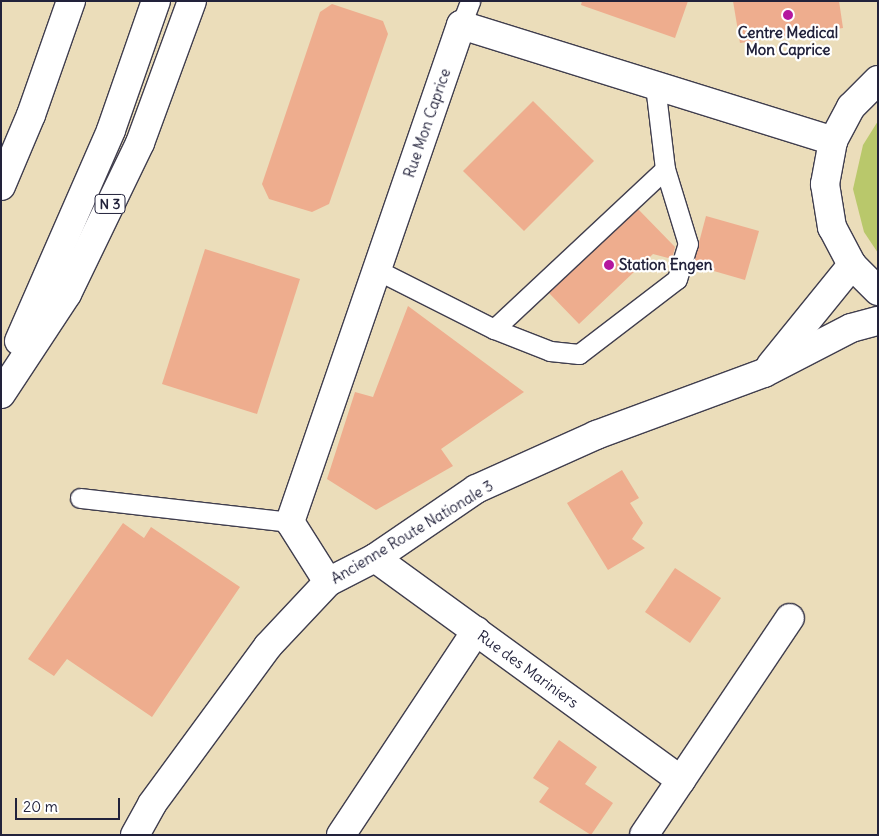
<!DOCTYPE html>
<html>
<head>
<meta charset="utf-8">
<style>
  body { margin:0 }
  #map { position:relative; width:879px; height:836px; overflow:hidden; background:#ebddba; font-family:Delius,sans-serif }
  div>[style] { position:absolute }
  .green>* { inset:0; background:#b9c86b }
  .building>* { inset:0; background:#eead8e }
  .roads { filter:drop-shadow(1px 0 #403e4e) drop-shadow(-1px 0 #403e4e) drop-shadow(0 1px #403e4e) drop-shadow(0 -1px #403e4e) }
  .service>* { height:19px; margin:-9.5px; padding:0 9.5px; transform-origin:9.5px; border-radius:9.5px; background:#fff }
  .minor>* { height:28px; margin:-14px; padding:0 14px; transform-origin:14px; border-radius:14px; background:#fff }
  .secondary>* { height:28px; margin:-14px; padding:0 14px; transform-origin:14px; border-radius:14px; background:#fff }
  .trunk>* { height:28px; margin:-14px; padding:0 14px; transform-origin:14px; border-radius:14px; background:#fff }
  .dots>* { width:14px; height:14px; translate:-50% -50%; box-sizing:border-box; border:2px solid #fff; border-radius:50% }
  span { translate:-50% -50%; white-space:nowrap; text-align:center; line-height:1.15; -webkit-text-stroke:4.5px #fff; paint-order:stroke }
  .shield-label span { padding:1px 4px; background:#fff; border:1px solid; border-radius:4px; -webkit-text-stroke-width:0 }
  .shield-label { font-size:14px; color:#22223b; font-weight:700 }
  .poi-label { font-size:15px; color:#22223b; font-weight:700 }
  .left { translate:0 -50%; text-align:left }
  .street-label { font-size:15px; color:#22223b }
  .frame { position:absolute; inset:0; border:2px solid #22223b; pointer-events:none }
  .scale { position:absolute; left:15px; top:798px; width:105px; height:22px; box-sizing:border-box; border:2px solid #22223b; border-top:0; padding-left:6px; font-size:15px; line-height:18px; white-space:nowrap; color:#22223b; -webkit-text-stroke:4px #fff; paint-order:stroke }
</style>
</head>
<body>
<div id="map">
  <div class="green">
    <i style="clip-path:polygon(878px 121px,878px 253px,864px 232px,853px 189px,863px 145px)"></i>
  </div>
  <div class="building">
    <i style="clip-path:polygon(582px 1px,688px 1px,675px 38px,581px 5px)"></i>
    <i style="clip-path:polygon(733px 1px,839px 1px,843px 28px,740px 43px)"></i>
    <i style="clip-path:polygon(332px 4px,383px 21px,388px 34px,329px 204px,312px 212px,269px 199px,262px 184px,320px 12px)"></i>
    <i style="clip-path:polygon(533px 101px,594px 161px,524px 231px,463px 171px)"></i>
    <i style="clip-path:polygon(638px 209px,675px 247px,672px 259px,653px 254px,579px 324px,549px 293px)"></i>
    <i style="clip-path:polygon(706px 216px,759px 231px,745px 280px,693px 265px)"></i>
    <i style="clip-path:polygon(205px 249px,300px 279px,257px 414px,162px 384px)"></i>
    <i style="clip-path:polygon(408px 306px,524px 392px,441px 449px,453px 466px,376px 510px,327px 479px,355px 392px,373px 397px)"></i>
    <i style="clip-path:polygon(622px 470px,639px 498px,630px 503px,643px 523px,632px 539px,645px 548px,608px 570px,567px 503px)"></i>
    <i style="clip-path:polygon(123px 523px,144px 538px,151px 527px,240px 587px,152px 717px,67px 659px,54px 676px,28px 659px)"></i>
    <i style="clip-path:polygon(675px 568px,721px 598px,690px 643px,645px 612px)"></i>
    <i style="clip-path:polygon(559px 740px,597px 767px,585px 784px,613px 803px,591px 835px,539px 802px,549px 788px,533px 778px)"></i>
  </div>
  <div class="roads">
    <div class="service">
      <i style="left:461px;top:25px;width:26px;rotate:-69deg"></i>
      <i style="left:377px;top:270px;width:131px;rotate:26.8deg"></i>
      <i style="left:494px;top:329px;width:60px;rotate:21.4deg"></i>
      <i style="left:550px;top:351px;width:29px;rotate:6deg"></i>
      <i style="left:579px;top:354px;width:123px;rotate:-37.4deg"></i>
      <i style="left:677px;top:279px;width:37px;rotate:-73deg"></i>
      <i style="left:688px;top:244px;width:78px;rotate:-107deg"></i>
      <i style="left:665px;top:169px;width:85px;rotate:-96.8deg"></i>
      <i style="left:494px;top:329px;width:234px;rotate:-43.1deg"></i>
      <i style="left:80px;top:498px;width:211px;rotate:6.5deg"></i>
    </div>
    <div class="minor">
      <i style="left:375px;top:558px;width:378px;rotate:36deg"></i>
      <i style="left:681px;top:780px;width:66px;rotate:123.9deg"></i>
      <i style="left:328px;top:582px;width:71px;rotate:-122.3deg"></i>
      <i style="left:290px;top:522px;width:526px;rotate:-71.01deg"></i>
      <i style="left:461px;top:25px;width:390px;rotate:17.3deg"></i>
      <i style="left:681px;top:780px;width:195px;rotate:-56.1deg"></i>
      <i style="left:341px;top:835px;width:245px;rotate:-56.5deg"></i>
    </div>
    <div class="secondary">
      <i style="left:878px;top:80px;width:38px;rotate:135deg"></i>
      <i style="left:851px;top:107px;width:38px;rotate:118deg"></i>
      <i style="left:833px;top:141px;width:44px;rotate:100.5deg"></i>
      <i style="left:825px;top:184px;width:44px;rotate:80.8deg"></i>
      <i style="left:832px;top:227px;width:43px;rotate:62.2deg"></i>
      <i style="left:852px;top:265px;width:37px;rotate:45deg"></i>
      <i style="left:771px;top:365px;width:129px;rotate:-51deg"></i>
      <i style="left:135px;top:835px;width:35px;rotate:-61deg"></i>
      <i style="left:152px;top:804px;width:196px;rotate:-53.7deg"></i>
      <i style="left:268px;top:646px;width:88px;rotate:-46.8deg"></i>
      <i style="left:328px;top:582px;width:53px;rotate:-27.1deg"></i>
      <i style="left:375px;top:558px;width:122px;rotate:-34.3deg"></i>
      <i style="left:476px;top:489px;width:132px;rotate:-24.2deg"></i>
      <i style="left:596px;top:435px;width:179px;rotate:-20.3deg"></i>
      <i style="left:764px;top:373px;width:98px;rotate:-27.3deg"></i>
      <i style="left:851px;top:328px;width:28px;rotate:-15deg"></i>
    </div>
    <div class="trunk">
      <i style="left:1px;top:186px;width:77px;rotate:-67.1deg"></i>
      <i style="left:31px;top:115px;width:121px;rotate:-70.7deg"></i>
      <i style="left:19px;top:341px;width:230px;rotate:-66.4deg"></i>
      <i style="left:111px;top:130px;width:137px;rotate:-70.8deg"></i>
      <i style="left:1px;top:394px;width:120px;rotate:-56.6deg"></i>
      <i style="left:67px;top:294px;width:168px;rotate:-64.2deg"></i>
      <i style="left:140px;top:143px;width:151px;rotate:-69.9deg"></i>
    </div>
  </div>
  <div class="dots">
    <i style="left:788px;top:15px;background:#b5179e"></i>
    <i style="left:609px;top:265px;background:#b5179e"></i>
  </div>
  <div class="shield-label">
    <span style="left:110px;top:204px">N 3</span>
  </div>
  <div class="poi-label">
    <span style="left:788px;top:41px">Centre Medical<br>Mon Caprice</span>
    <span class="left" style="left:619px;top:265px">Station Engen</span>
  </div>
  <div class="street-label">
    <span style="left:427px;top:123px;rotate:-71deg">Rue Mon Caprice</span>
    <span style="left:412px;top:532px;rotate:-31deg">Ancienne Route Nationale 3</span>
    <span style="left:528px;top:669px;rotate:36deg">Rue des Mariniers</span>
  </div>
  <div class="frame"></div>
  <div class="scale">20 m</div>
</div>
</body>
</html>
